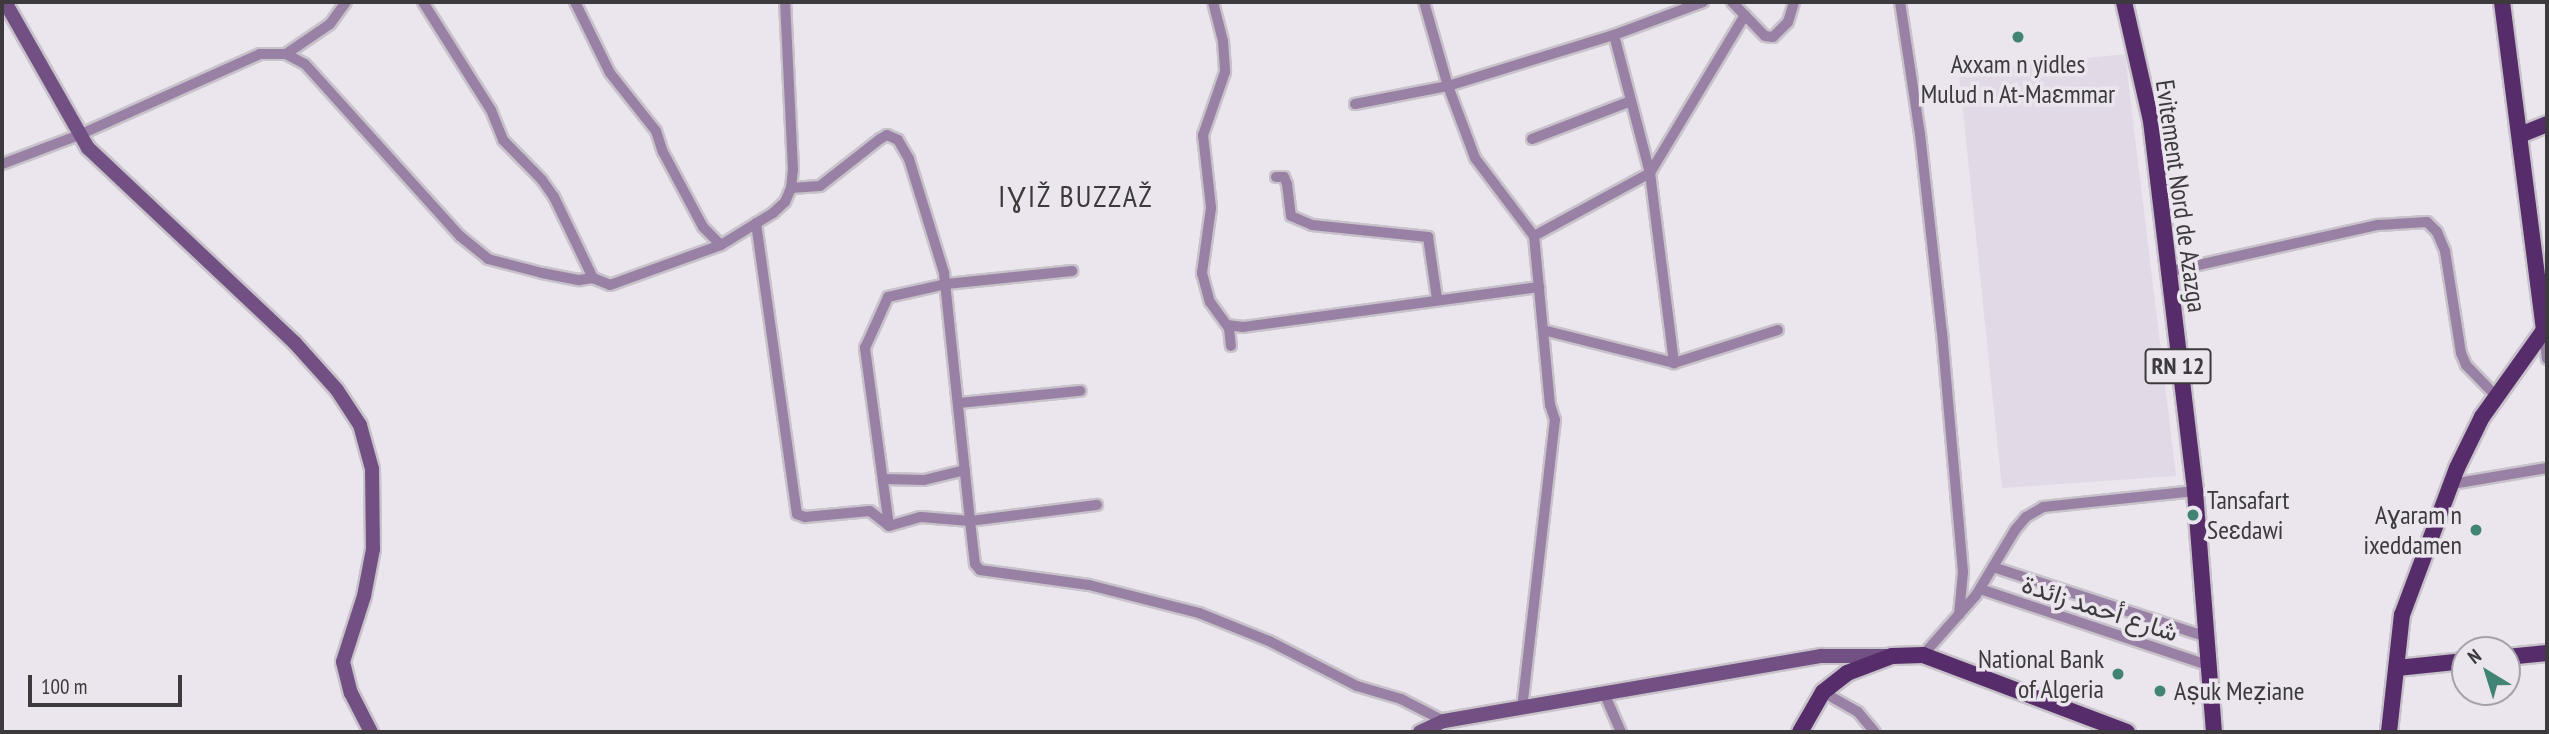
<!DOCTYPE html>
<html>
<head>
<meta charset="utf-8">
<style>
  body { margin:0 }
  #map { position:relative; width:2549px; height:734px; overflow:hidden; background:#ebe5ed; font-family:"PT Sans Narrow",Vazirmatn,sans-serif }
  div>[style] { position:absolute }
  .built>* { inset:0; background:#e2d9e7 }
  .roads { filter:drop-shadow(2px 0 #c8c3ca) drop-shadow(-2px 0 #c8c3ca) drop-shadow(0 2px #c8c3ca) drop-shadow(0 -2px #c8c3ca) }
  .street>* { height:10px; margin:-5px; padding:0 5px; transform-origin:5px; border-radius:5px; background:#9981a5 }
  .secondary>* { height:14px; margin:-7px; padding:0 7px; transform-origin:7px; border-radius:7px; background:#725083 }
  .primary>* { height:16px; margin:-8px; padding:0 8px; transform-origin:8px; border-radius:8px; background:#572c6a }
  .dots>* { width:19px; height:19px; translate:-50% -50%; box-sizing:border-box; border:4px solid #ebe5ed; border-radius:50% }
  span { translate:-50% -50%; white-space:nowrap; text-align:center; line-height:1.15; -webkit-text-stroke:7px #ebe5ed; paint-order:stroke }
  .shield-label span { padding:2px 5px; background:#ebe5ed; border:2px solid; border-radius:5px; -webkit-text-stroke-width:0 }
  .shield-label { font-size:24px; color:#3c3a3d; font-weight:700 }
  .poi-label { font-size:26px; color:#3c3a3d }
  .left { translate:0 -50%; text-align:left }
  .right { translate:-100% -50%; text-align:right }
  .street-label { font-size:26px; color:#3c3a3d }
  .quarter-label { font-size:30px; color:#3c3a3d; letter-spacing:2px }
  .frame { position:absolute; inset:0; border:4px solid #3c3a3d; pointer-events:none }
  .north { position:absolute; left:2451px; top:636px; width:70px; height:70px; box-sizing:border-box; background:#ebe5ed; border:2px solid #a5a1a7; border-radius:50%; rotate:322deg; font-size:19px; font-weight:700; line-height:28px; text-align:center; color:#3c3a3d }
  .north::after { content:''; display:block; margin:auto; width:24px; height:32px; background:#418375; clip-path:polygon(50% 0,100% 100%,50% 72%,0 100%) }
  .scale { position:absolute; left:28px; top:675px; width:154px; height:32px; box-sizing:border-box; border:4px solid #3c3a3d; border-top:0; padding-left:9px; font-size:21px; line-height:24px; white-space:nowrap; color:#3c3a3d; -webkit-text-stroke:5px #ebe5ed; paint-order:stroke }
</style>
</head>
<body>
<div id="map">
  <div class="built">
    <i style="clip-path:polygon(2125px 54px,2176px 476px,2002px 488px,1959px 72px)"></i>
  </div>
  <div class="roads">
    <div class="street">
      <i style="left:423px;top:2px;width:128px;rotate:57.8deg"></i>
      <i style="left:491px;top:110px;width:32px;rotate:68deg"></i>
      <i style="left:503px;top:140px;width:56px;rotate:45.7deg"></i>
      <i style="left:542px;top:180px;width:21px;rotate:55deg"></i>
      <i style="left:554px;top:197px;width:90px;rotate:64.3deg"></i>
      <i style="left:575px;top:2px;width:79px;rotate:63.8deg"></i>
      <i style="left:610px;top:73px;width:74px;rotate:51.6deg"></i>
      <i style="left:656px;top:131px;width:22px;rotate:72deg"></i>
      <i style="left:663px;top:152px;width:85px;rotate:61.9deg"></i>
      <i style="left:703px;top:227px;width:25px;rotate:45deg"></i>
      <i style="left:1213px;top:2px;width:40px;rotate:75.6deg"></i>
      <i style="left:1223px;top:41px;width:31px;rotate:86deg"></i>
      <i style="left:1225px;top:72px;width:67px;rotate:109.2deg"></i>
      <i style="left:1203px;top:135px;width:73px;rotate:83.7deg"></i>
      <i style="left:1211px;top:208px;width:66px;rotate:97.9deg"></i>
      <i style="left:1202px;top:273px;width:30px;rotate:75deg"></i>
      <i style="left:1210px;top:302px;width:32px;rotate:54deg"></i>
      <i style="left:1229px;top:328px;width:18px;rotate:84deg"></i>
      <i style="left:1424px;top:2px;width:87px;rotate:74.1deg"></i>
      <i style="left:1448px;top:86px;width:77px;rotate:69.4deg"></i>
      <i style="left:1475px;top:158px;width:98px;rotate:52.9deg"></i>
      <i style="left:1732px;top:2px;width:47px;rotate:45.9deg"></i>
      <i style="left:1765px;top:36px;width:8px;rotate:7deg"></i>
      <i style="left:1773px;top:37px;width:21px;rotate:-45deg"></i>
      <i style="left:1788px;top:22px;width:21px;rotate:-73deg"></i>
      <i style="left:1900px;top:2px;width:134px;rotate:81.4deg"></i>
      <i style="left:1920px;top:134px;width:199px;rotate:83.7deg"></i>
      <i style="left:1942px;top:332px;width:241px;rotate:85deg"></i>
      <i style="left:1963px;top:572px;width:43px;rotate:95.3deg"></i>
      <i style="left:1614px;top:35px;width:143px;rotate:75.4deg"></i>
      <i style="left:1650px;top:173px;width:192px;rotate:82.8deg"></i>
      <i style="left:286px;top:54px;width:53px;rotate:-34.3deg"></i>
      <i style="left:330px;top:24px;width:27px;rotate:-54deg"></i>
      <i style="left:1355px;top:104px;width:95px;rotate:-11deg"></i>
      <i style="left:1448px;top:86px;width:174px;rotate:-17.1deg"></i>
      <i style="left:1614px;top:35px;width:95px;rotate:-20.3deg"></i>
      <i style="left:1532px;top:139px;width:106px;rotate:-21deg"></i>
      <i style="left:2px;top:164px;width:82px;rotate:-20.6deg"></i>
      <i style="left:79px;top:135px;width:198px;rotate:-24.1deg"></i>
      <i style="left:260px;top:54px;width:26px"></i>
      <i style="left:286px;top:54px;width:21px;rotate:28deg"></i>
      <i style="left:305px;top:64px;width:232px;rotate:48deg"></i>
      <i style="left:460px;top:236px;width:36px;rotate:39deg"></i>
      <i style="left:488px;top:259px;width:56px;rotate:14.5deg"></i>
      <i style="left:542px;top:273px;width:38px;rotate:11deg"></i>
      <i style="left:579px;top:280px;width:14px;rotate:-8deg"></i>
      <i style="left:593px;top:278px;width:18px;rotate:22deg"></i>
      <i style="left:610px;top:285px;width:118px;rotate:-19.8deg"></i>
      <i style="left:721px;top:245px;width:61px;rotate:-31.6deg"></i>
      <i style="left:773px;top:213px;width:16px;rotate:-43deg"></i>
      <i style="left:785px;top:202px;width:15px;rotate:-67deg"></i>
      <i style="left:791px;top:188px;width:18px;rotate:-84deg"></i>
      <i style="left:793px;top:170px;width:168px;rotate:-92.7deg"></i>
      <i style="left:1276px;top:177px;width:8px"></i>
      <i style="left:1284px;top:177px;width:8px;rotate:67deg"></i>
      <i style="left:1287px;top:184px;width:32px;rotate:83deg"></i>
      <i style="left:1291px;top:216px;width:23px;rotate:23deg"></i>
      <i style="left:1312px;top:225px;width:117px;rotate:5.9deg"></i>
      <i style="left:1428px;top:237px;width:63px;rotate:81.7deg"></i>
      <i style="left:791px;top:188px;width:29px;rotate:-4deg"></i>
      <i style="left:820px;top:186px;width:76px;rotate:-38.1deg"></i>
      <i style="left:880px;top:139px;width:8px;rotate:-30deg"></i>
      <i style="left:887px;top:135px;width:12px;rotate:24deg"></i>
      <i style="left:898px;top:140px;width:22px;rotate:60deg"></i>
      <i style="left:909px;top:159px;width:119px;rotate:72.9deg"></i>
      <i style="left:944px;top:273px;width:249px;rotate:84deg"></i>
      <i style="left:970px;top:521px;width:128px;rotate:-7.2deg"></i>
      <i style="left:756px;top:223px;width:294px;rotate:82deg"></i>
      <i style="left:797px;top:514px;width:9px;rotate:21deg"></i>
      <i style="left:805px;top:517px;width:65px;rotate:-5.3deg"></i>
      <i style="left:870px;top:511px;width:24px;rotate:38deg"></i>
      <i style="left:889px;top:526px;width:33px;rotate:-16deg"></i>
      <i style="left:921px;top:517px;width:49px;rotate:4.7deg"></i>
      <i style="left:970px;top:521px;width:43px;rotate:83.4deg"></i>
      <i style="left:975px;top:564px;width:8px;rotate:50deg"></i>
      <i style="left:980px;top:570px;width:110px;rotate:7.8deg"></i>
      <i style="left:1089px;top:585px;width:114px;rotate:14.3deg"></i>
      <i style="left:1199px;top:613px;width:75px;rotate:21.8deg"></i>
      <i style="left:1269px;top:641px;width:99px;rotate:27.1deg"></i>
      <i style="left:1357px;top:686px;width:46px;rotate:16.5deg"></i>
      <i style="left:1401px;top:699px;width:48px;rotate:27.1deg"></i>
      <i style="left:2167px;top:272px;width:216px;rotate:-12.6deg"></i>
      <i style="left:2378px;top:225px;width:49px;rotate:-3.5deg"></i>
      <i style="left:2427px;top:222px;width:14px;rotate:45deg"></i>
      <i style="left:2437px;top:232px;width:21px;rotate:67deg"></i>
      <i style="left:2445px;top:251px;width:103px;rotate:81.1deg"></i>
      <i style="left:2461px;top:353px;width:13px;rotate:67deg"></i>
      <i style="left:2466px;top:365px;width:43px;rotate:45.9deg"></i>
      <i style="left:1227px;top:325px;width:16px;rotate:7deg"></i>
      <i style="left:1243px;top:327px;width:299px;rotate:-7.7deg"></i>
      <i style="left:1543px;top:330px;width:135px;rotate:14.1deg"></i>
      <i style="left:1674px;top:363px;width:109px;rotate:-17.6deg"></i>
      <i style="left:2544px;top:332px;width:27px;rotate:84deg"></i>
      <i style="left:959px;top:403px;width:122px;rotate:-5.7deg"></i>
      <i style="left:884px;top:479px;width:40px;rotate:1.4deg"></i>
      <i style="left:924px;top:480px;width:42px;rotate:-13.7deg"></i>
      <i style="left:2452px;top:484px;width:96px;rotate:-9.6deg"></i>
      <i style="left:889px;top:526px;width:180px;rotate:-97.7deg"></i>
      <i style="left:865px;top:348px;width:56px;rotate:-65.7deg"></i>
      <i style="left:888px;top:297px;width:59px;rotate:-12.6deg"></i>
      <i style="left:946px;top:284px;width:127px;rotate:-5.9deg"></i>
      <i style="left:1993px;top:567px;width:225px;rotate:18.1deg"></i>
      <i style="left:1980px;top:589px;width:239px;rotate:18.5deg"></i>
      <i style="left:1923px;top:655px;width:80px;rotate:-48.5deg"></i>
      <i style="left:1976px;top:595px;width:76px;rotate:-59deg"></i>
      <i style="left:2015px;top:530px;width:17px;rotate:-50deg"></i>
      <i style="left:2026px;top:517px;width:20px;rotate:-30deg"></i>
      <i style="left:2043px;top:507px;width:153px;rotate:-6deg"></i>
      <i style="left:1823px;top:692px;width:40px;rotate:29.7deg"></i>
      <i style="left:1858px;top:712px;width:26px;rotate:50deg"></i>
      <i style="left:1604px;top:693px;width:43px;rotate:66.4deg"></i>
      <i style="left:1522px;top:709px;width:291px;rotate:-83.5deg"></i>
      <i style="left:1555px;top:420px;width:16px;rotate:-108deg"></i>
      <i style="left:1550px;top:405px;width:170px;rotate:-95.4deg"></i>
      <i style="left:1534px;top:236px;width:132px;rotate:-28.5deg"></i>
      <i style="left:1650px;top:173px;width:184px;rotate:-59deg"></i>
    </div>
    <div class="secondary">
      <i style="left:5px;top:2px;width:168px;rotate:60.4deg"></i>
      <i style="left:88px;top:148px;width:283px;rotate:43.3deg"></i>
      <i style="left:294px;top:342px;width:64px;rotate:48.1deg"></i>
      <i style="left:337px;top:390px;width:42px;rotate:56.7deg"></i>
      <i style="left:360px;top:425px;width:46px;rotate:74.7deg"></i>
      <i style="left:372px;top:469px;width:80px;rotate:89.3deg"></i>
      <i style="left:373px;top:549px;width:48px;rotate:100.8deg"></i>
      <i style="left:364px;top:596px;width:69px;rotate:107.7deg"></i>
      <i style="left:343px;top:662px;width:32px;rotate:76deg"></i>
      <i style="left:351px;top:693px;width:44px;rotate:62.9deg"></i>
      <i style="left:1420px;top:732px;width:26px;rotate:-25deg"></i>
      <i style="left:1444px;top:721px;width:383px;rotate:-9.8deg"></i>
      <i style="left:1821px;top:656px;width:71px"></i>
    </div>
    <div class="primary">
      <i style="left:2124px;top:2px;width:122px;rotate:77.2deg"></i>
      <i style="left:2151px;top:121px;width:373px;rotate:83.2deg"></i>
      <i style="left:2195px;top:491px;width:242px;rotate:85.5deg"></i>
      <i style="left:2520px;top:135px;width:29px;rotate:-22deg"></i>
      <i style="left:2507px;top:657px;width:40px;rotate:-5.7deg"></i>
      <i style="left:2397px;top:668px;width:68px;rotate:-5.9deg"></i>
      <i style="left:1800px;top:732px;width:46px;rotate:-60.1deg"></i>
      <i style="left:1823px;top:692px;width:31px;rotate:-38deg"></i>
      <i style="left:1847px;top:673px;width:48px;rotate:-20.7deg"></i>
      <i style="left:1892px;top:656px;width:31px;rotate:-2deg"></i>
      <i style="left:1923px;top:655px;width:218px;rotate:20.7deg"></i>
      <i style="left:2389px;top:732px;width:118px;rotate:-83.7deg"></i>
      <i style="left:2402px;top:615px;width:157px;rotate:-69.5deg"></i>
      <i style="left:2457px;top:468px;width:57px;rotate:-63.9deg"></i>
      <i style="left:2482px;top:417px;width:107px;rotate:-54.5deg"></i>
      <i style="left:2544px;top:330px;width:331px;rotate:-97.3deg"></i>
    </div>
  </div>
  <div class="dots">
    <i style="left:2018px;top:37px;background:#418375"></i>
    <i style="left:2193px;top:515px;background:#418375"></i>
    <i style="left:2476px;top:530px;background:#418375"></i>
    <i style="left:2118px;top:674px;background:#418375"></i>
    <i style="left:2160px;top:691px;background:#418375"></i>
  </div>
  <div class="shield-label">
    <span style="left:2178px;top:366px">RN 12</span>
  </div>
  <div class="poi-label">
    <span style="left:2018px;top:79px">Axxam n yidles<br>Mulud n At-Maɛmmar</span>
    <span class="left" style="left:2207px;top:515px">Tansafart<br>Seɛdawi</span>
    <span class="right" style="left:2462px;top:530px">Aɣaram n<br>ixeddamen</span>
    <span class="right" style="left:2104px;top:674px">National Bank<br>of Algeria</span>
    <span class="left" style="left:2174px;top:691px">Aṣuk Meẓiane</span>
  </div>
  <div class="street-label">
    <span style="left:2181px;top:196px;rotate:82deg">Evitement Nord de Azazga</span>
    <span style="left:2100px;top:608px;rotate:18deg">شارع أحمد زائدة</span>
  </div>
  <div class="quarter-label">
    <span style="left:1076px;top:196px">IƔIŽ BUZZAŽ</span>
  </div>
  <div class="frame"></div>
  <div class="north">N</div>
  <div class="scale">100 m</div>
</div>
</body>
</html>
